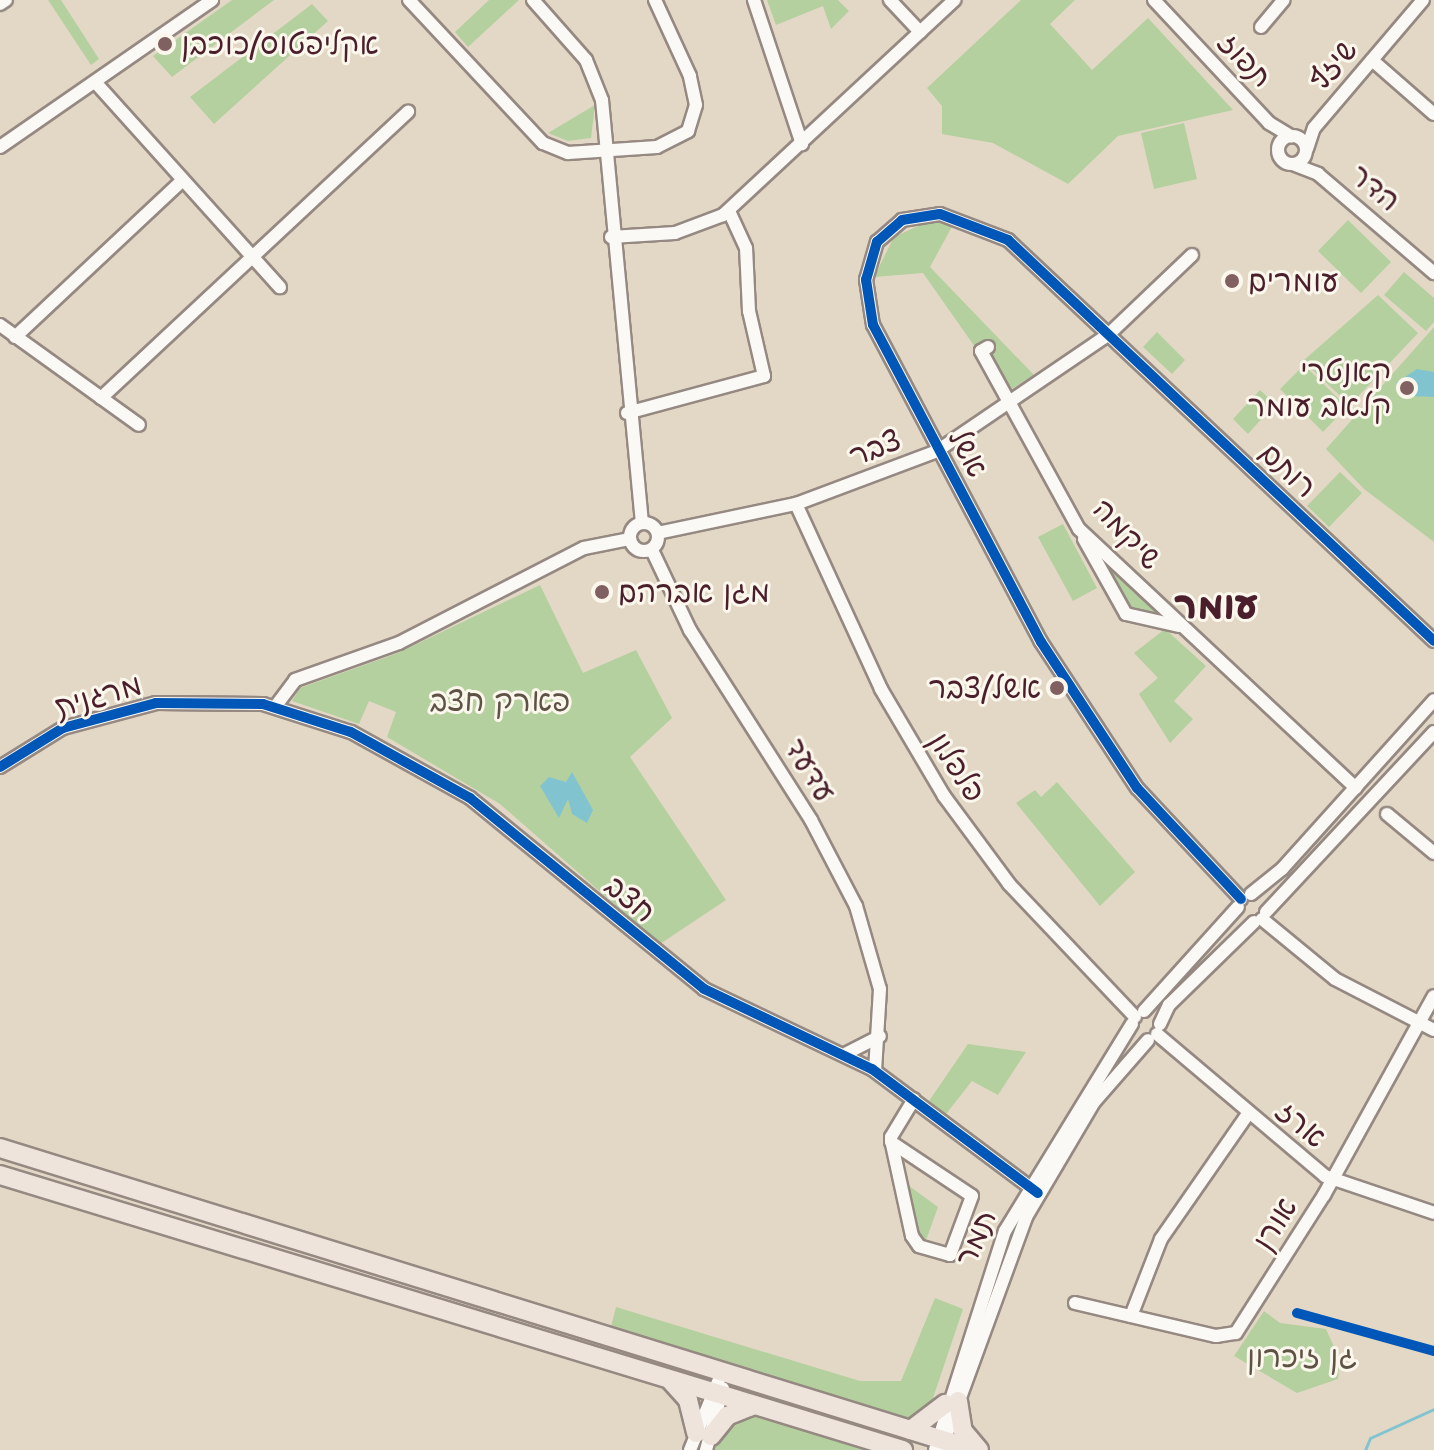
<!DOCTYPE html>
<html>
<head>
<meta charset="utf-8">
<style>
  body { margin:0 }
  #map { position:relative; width:1434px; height:1450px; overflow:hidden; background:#e3d8c6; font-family:"Shantell Sans","Playpen Sans Hebrew",sans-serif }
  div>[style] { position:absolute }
  .green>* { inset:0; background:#b4d09f }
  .water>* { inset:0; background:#81c4d0 }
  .stream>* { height:3px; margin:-1.5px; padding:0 1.5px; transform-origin:1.5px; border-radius:1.5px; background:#81c4d0 }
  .roads { filter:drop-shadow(2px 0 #958982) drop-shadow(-2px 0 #958982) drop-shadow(0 2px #958982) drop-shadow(0 -2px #958982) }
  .minor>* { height:12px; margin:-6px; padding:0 6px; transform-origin:6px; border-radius:6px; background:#fbf9f6 }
  .minor>.ring { margin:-6px; padding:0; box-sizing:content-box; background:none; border:12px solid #fbf9f6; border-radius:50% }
  .highway>* { height:18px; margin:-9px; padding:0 9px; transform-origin:9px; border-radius:9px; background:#eee4dc }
  .cycleway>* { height:10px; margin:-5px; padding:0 5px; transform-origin:5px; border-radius:5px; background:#0057b8 }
  .dots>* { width:22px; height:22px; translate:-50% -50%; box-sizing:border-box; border:4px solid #fbf7ec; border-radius:50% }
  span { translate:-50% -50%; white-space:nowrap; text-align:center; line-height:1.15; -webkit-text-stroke:6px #fbf7ec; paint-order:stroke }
  .poi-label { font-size:30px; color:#4a1f2b }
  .left { translate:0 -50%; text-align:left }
  .right { translate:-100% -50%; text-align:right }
  .street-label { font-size:30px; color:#4a1f2b }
  .park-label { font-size:30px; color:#5e5244 }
  .district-label { font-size:38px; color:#4a1f2b; font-weight:700 }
</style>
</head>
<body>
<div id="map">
  <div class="green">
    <i style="clip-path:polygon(48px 0,61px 0,99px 59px,91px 65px)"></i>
    <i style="clip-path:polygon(232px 0,274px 0,172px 77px,153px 56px)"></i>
    <i style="clip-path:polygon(489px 0,519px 0,468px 47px,455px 32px)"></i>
    <i style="clip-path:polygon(767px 0,838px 0,849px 11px,831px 29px,823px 6px,776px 25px)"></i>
    <i style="clip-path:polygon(1021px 0,1075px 0,1050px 24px,1092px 70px,1148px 18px,1233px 110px,1118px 136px,1068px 184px,993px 143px,942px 134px,942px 106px,927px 88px)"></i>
    <i style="clip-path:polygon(312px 4px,328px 21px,214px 124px,190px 97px)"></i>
    <i style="clip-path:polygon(595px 105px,591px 138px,568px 141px,548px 133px)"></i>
    <i style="clip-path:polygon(1184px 123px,1197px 179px,1154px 189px,1141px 133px)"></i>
    <i style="clip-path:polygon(1348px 220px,1391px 262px,1361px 293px,1318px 251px)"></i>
    <i style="clip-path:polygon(929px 221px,954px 223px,930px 267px,1034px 375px,1010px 390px,983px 343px,975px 347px,923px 273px,874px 277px,894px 237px)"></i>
    <i style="clip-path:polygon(1404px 272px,1434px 298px,1434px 322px,1426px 331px,1384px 295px)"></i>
    <i style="clip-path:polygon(1378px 295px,1418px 333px,1350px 405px,1303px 361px)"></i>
    <i style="clip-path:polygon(1434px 327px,1434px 542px,1364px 489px,1326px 449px)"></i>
    <i style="clip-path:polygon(1157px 332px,1185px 360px,1172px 374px,1143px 347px)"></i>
    <i style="clip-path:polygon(1304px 365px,1347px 407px,1323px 432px,1280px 389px)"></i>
    <i style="clip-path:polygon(1260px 390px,1275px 404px,1248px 434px,1233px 419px)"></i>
    <i style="clip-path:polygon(1340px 472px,1362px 493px,1329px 527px,1307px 506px)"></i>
    <i style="clip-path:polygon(1063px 524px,1097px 588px,1073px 601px,1038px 537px)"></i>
    <i style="clip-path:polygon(1093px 548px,1167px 619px,1124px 607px)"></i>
    <i style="clip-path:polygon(540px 585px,583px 673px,636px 650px,672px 718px,630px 757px,726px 900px,660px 944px,500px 804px,387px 737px,396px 712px,369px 701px,359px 724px,292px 701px,300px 688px,398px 653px)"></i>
    <i style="clip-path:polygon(1165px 629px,1206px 666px,1174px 701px,1193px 719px,1170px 743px,1139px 694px,1158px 678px,1134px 653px)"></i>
    <i style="clip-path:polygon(1057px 782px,1135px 872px,1100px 906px,1016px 803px,1035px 790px,1041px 797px)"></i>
    <i style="clip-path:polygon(968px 1044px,1026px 1052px,998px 1095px,972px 1081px,946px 1114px,929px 1101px)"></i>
    <i style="clip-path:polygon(905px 1183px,938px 1207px,925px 1243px,918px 1238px)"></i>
    <i style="clip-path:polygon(935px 1298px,963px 1309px,929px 1410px,911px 1421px,611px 1327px,616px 1307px,860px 1381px,901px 1381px)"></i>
    <i style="clip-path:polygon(1264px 1311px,1280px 1323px,1326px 1329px,1340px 1360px,1338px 1379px,1297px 1393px,1234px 1356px)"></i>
    <i style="clip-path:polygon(753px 1416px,765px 1417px,867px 1450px,714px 1450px,723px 1432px)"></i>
  </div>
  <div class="water">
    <i style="clip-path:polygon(1417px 369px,1434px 372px,1434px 397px,1410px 396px,1396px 383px)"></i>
    <i style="clip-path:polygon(572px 772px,593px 810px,587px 823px,572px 814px,568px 799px,559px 818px,540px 786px,549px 777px,566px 782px)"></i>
  </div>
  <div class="stream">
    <i style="left:1365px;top:1450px;width:13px;rotate:-67deg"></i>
    <i style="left:1370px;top:1438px;width:70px;rotate:-24.4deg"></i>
  </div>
  <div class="roads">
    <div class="minor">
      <i style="left:409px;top:0;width:196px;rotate:46.9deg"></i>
      <i style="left:543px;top:143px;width:27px;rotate:22deg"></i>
      <i style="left:568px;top:153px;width:89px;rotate:-3.9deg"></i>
      <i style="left:657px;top:147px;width:35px;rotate:-27deg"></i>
      <i style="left:688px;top:131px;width:27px;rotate:-73deg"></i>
      <i style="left:696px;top:105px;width:30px;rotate:-102deg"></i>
      <i style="left:690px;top:76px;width:84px;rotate:-114.7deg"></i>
      <i style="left:533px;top:0;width:80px;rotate:48.5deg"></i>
      <i style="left:586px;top:60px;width:43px;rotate:68.2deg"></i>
      <i style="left:602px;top:100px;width:425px;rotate:84.6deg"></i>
      <i style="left:754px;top:0;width:152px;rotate:71.6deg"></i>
      <i style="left:890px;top:0;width:44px;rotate:46.8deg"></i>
      <i style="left:1154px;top:0;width:168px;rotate:46.9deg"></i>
      <i style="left:1269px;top:123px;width:26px;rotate:31deg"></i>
      <i style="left:0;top:4px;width:7px;rotate:-34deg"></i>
      <i style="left:1261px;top:27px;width:35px;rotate:-50deg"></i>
      <i style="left:1372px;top:60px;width:82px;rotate:41.1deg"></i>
      <i style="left:96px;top:83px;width:275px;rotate:48deg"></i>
      <i class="ring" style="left:1278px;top:136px;width:16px;height:16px"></i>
      <i style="left:0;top:147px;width:258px;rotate:-34.7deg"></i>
      <i style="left:1307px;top:149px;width:22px;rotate:-72deg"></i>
      <i style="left:1314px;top:128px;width:168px;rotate:-49.6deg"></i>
      <i style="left:1295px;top:165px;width:25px;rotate:21deg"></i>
      <i style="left:1318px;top:174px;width:153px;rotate:40.5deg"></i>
      <i style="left:611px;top:237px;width:64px;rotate:-3.6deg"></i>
      <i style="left:675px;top:233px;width:51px;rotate:-20.6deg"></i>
      <i style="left:723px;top:215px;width:316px;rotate:-42.9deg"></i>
      <i style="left:0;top:325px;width:171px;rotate:35.7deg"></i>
      <i style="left:15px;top:337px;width:230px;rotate:-43.1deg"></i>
      <i style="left:988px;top:347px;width:8px;rotate:150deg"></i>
      <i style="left:981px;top:351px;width:203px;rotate:61.2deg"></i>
      <i style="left:1079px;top:529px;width:379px;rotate:43.1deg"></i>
      <i style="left:101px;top:398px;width:420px;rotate:-43deg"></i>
      <i style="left:627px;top:413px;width:142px;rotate:-15.1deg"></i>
      <i style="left:764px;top:376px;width:67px;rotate:-103deg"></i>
      <i style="left:749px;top:311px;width:63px;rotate:-92.7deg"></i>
      <i style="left:746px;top:248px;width:41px;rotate:-114.7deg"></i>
      <i style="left:796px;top:504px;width:204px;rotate:65.3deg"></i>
      <i style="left:881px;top:689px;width:124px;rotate:59.5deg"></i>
      <i style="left:944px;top:796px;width:109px;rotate:53.5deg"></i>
      <i style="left:1009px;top:884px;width:183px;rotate:46.5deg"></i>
      <i class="ring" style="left:630px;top:523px;width:16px;height:16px"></i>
      <i style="left:658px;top:533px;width:141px;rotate:-11.9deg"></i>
      <i style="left:796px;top:504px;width:151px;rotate:-20.6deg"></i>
      <i style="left:937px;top:451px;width:207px;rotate:-34.2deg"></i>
      <i style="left:1108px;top:335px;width:116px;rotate:-43.6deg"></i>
      <i style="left:1084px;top:539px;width:86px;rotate:60.8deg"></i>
      <i style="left:1126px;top:614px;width:54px;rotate:12.8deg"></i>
      <i style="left:652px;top:550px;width:89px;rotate:64.6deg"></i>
      <i style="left:690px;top:630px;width:225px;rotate:57.5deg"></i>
      <i style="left:811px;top:820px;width:97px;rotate:62.4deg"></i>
      <i style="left:856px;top:906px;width:86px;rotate:73.9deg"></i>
      <i style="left:880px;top:989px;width:81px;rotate:93.5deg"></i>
      <i style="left:275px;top:707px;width:34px;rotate:-53deg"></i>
      <i style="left:295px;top:680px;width:110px;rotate:-19.6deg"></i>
      <i style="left:399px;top:643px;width:208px;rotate:-27.2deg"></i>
      <i style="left:584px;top:548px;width:47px;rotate:-11.1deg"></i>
      <i style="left:0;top:767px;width:74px;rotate:-31.8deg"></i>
      <i style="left:63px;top:728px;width:96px;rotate:-15deg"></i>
      <i style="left:156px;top:703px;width:107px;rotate:0.5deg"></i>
      <i style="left:263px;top:704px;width:92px;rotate:17.7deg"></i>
      <i style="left:351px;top:732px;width:136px;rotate:29deg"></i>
      <i style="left:470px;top:798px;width:302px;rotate:39.2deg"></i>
      <i style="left:704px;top:989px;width:186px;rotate:25.5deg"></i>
      <i style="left:872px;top:1069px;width:207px;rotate:36.8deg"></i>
      <i style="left:1387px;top:814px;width:61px;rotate:39.7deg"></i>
      <i style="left:1251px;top:894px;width:40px;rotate:-39deg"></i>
      <i style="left:1282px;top:869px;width:227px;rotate:-48deg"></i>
      <i style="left:1241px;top:899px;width:152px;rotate:-133.1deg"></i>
      <i style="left:1137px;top:788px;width:175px;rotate:-123.3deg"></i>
      <i style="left:1041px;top:642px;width:359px;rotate:-117.9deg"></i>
      <i style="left:873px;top:325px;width:46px;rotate:-98.8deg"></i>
      <i style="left:866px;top:280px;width:40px;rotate:-74deg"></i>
      <i style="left:877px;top:242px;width:33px;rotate:-41deg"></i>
      <i style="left:902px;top:220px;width:38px;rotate:-9deg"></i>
      <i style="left:940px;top:214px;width:73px;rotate:20.9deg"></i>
      <i style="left:1008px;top:240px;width:585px;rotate:43.27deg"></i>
      <i style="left:1266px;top:912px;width:246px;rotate:-47deg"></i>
      <i style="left:1262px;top:919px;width:94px;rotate:39.4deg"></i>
      <i style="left:1335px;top:979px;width:111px;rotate:27.3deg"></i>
      <i style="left:1144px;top:1011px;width:140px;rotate:-47.9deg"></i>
      <i style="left:1160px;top:1024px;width:21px;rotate:-65deg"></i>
      <i style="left:1169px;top:1005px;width:119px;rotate:-44.3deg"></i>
      <i style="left:1157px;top:1034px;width:220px;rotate:40.2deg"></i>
      <i style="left:1325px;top:1176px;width:115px;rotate:18.7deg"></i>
      <i style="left:845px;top:1054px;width:39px;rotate:-27deg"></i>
      <i style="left:891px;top:1142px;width:97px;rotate:33.7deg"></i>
      <i style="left:972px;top:1196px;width:63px;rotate:110.4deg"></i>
      <i style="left:950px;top:1255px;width:32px;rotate:-164deg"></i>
      <i style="left:919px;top:1246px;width:12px;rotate:-125deg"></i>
      <i style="left:912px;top:1236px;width:98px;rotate:-102.3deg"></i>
      <i style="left:891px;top:1140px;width:3px;rotate:-90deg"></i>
      <i style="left:891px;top:1137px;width:44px;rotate:-58.8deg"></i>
      <i style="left:1075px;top:1303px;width:145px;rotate:13.2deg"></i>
      <i style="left:1216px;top:1336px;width:20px;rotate:-9deg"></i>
      <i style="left:1236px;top:1333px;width:164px;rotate:-57.5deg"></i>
      <i style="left:1324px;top:1195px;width:227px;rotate:-61.1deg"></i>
      <i style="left:1131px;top:1316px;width:83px;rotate:-68.7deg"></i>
      <i style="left:1161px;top:1239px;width:152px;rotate:-55.2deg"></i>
      <i style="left:942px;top:1447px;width:245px;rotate:-69.9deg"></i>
      <i style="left:1026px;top:1217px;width:134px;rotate:-59.4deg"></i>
      <i style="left:1094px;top:1102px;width:82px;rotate:-48.9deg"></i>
      <i style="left:690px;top:1450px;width:84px;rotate:-67.7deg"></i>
      <i style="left:706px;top:1450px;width:64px;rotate:-74.7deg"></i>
      <i style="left:935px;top:1450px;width:230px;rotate:-72.3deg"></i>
      <i style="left:1005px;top:1231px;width:243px;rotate:-58.5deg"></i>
    </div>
    <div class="highway">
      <i style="left:0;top:1148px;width:1021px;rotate:17.21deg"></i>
      <i style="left:0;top:1175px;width:944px;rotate:16.94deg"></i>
      <i style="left:671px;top:1381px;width:25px;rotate:48deg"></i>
      <i style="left:688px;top:1400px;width:34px;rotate:76deg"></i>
      <i style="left:958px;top:1401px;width:30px;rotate:81deg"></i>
      <i style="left:963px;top:1431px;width:25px;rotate:50deg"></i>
      <i style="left:911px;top:1430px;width:43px;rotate:-37.4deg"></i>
      <i style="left:711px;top:1436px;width:26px;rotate:-51deg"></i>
      <i style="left:727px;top:1416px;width:29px;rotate:-22deg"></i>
    </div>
  </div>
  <div class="cycleway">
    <i style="left:0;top:767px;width:74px;rotate:-31.8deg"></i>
    <i style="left:63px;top:728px;width:96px;rotate:-15deg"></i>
    <i style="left:156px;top:703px;width:107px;rotate:0.5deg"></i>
    <i style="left:263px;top:704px;width:92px;rotate:17.7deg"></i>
    <i style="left:351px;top:732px;width:136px;rotate:29deg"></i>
    <i style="left:470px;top:798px;width:302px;rotate:39.2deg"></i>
    <i style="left:704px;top:989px;width:186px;rotate:25.5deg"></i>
    <i style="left:872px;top:1069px;width:207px;rotate:36.8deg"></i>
    <i style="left:1241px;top:899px;width:152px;rotate:-133.1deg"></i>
    <i style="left:1137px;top:788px;width:175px;rotate:-123.3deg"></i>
    <i style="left:1041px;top:642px;width:359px;rotate:-117.9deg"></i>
    <i style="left:873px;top:325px;width:46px;rotate:-98.8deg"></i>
    <i style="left:866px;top:280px;width:40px;rotate:-74deg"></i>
    <i style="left:877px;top:242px;width:33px;rotate:-41deg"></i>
    <i style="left:902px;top:220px;width:38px;rotate:-9deg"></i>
    <i style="left:940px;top:214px;width:73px;rotate:20.9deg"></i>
    <i style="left:1008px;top:240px;width:585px;rotate:43.27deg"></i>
    <i style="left:1297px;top:1313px;width:142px;rotate:15.5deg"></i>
  </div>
  <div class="dots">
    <i style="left:165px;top:44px;background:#806061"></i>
    <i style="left:1232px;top:281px;background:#806061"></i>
    <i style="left:1407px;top:388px;background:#806061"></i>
    <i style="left:602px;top:592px;background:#806061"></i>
    <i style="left:1057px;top:688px;background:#806061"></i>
  </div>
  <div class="poi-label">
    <span class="left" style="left:181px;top:44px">אקליפטוס/כוכבן</span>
    <span class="left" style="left:1248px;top:281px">עומרים</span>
    <span class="right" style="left:1391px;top:388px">קאנטרי<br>קלאב עומר</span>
    <span class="left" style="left:618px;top:592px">מגן אברהם</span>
    <span class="right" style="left:1041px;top:688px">אשל/צבר</span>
  </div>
  <div class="street-label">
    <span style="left:1245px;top:60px;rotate:47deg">תפוז</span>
    <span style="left:1333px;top:65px;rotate:-49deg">שיזף</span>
    <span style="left:1375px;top:188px;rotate:40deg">הדר</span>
    <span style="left:875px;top:448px;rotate:-22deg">צבר</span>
    <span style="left:968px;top:453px;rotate:62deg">אשל</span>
    <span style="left:1288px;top:470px;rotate:43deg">רותם</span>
    <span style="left:1127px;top:534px;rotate:47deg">שיקמה</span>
    <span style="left:98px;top:696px;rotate:-16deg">מרגנית</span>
    <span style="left:957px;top:767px;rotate:57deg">פלפלון</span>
    <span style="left:810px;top:770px;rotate:58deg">עדעד</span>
    <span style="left:630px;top:899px;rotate:40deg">חצב</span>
    <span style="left:1301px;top:1124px;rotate:40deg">ארז</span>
    <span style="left:1275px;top:1224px;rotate:-58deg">אורן</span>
    <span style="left:976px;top:1238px;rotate:-66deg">תמר</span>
  </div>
  <div class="park-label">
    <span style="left:500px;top:701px">פארק חצב</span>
    <span style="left:1302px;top:1357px">גן זיכרון</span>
  </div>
  <div class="district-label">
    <span style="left:1216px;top:605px">עומר</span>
  </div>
</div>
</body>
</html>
